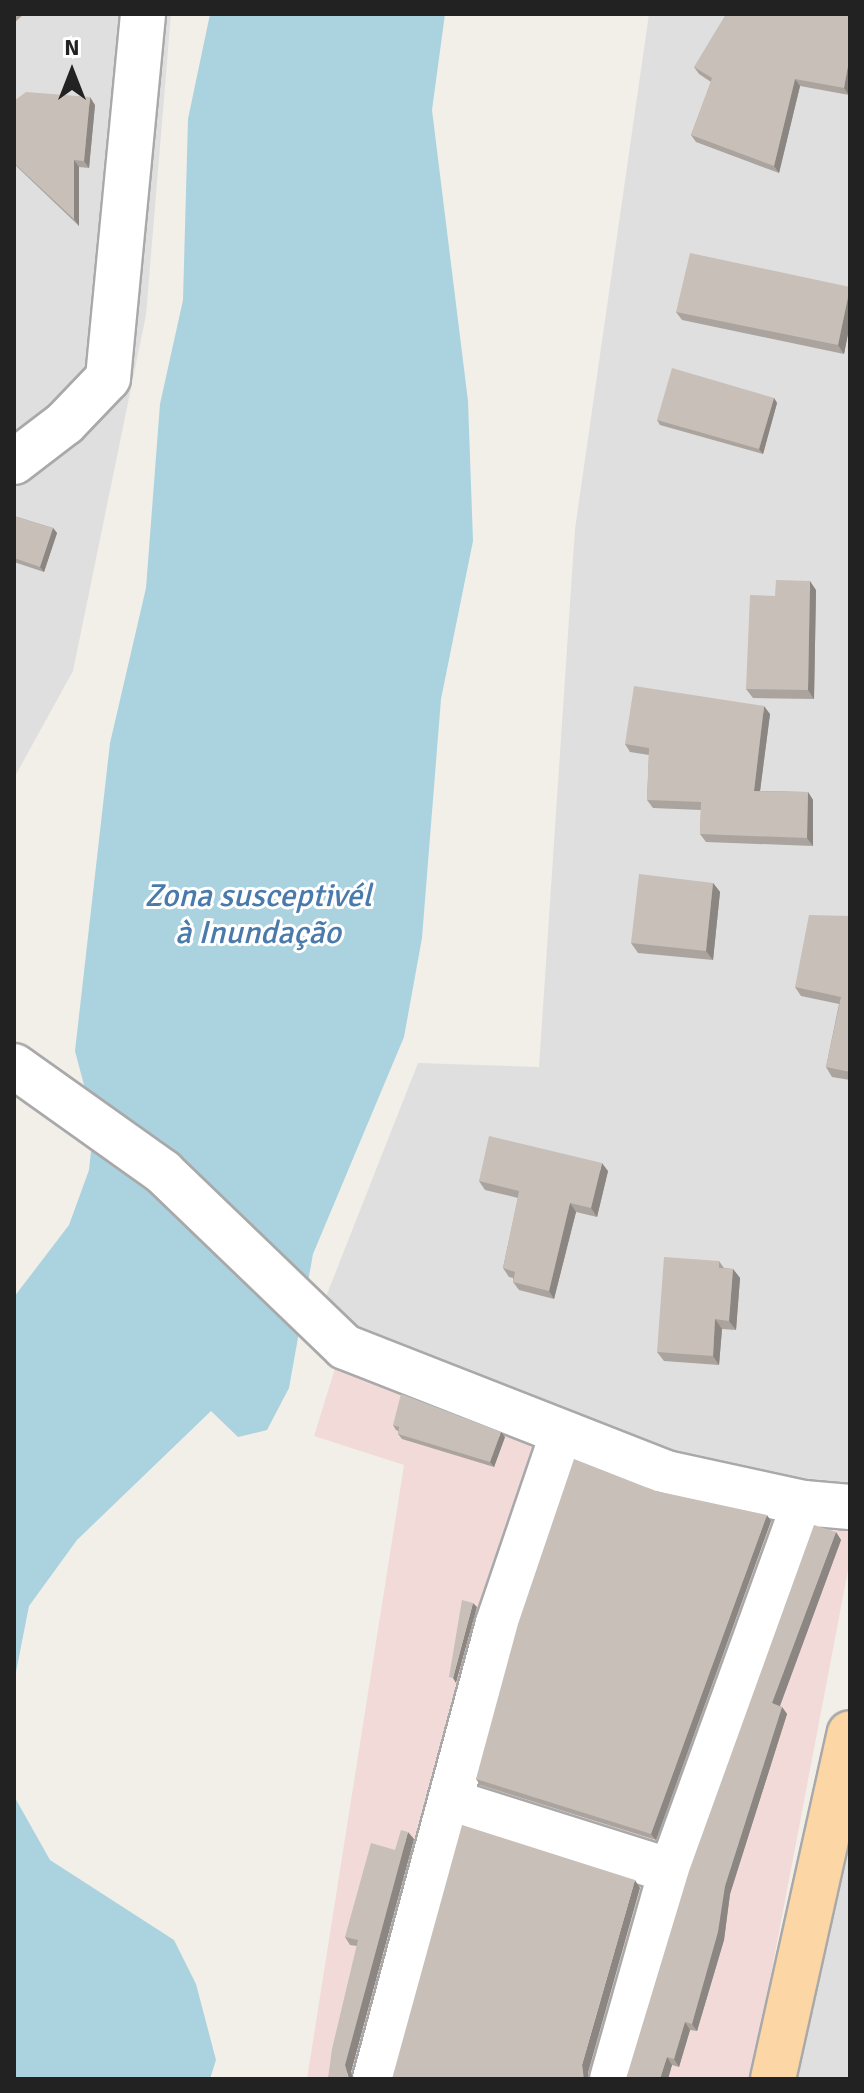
<!DOCTYPE html>
<html>
<head>
<meta charset="utf-8">
<style>
  body { margin:0 }
  #map { position:relative; width:864px; height:2093px; overflow:hidden; background:#f2efe9; font-family:Signika,sans-serif }
  div>[style] { position:absolute }
  .residential>* { inset:0; background:#e0dfdf }
  .commercial>* { inset:0; background:#f2dad9 }
  .water>* { inset:0; background:#aad3df }
  .roads { filter:drop-shadow(2px 0 #a9a9a9) drop-shadow(-2px 0 #a9a9a9) drop-shadow(0 2px #a9a9a9) drop-shadow(0 -2px #a9a9a9) }
  .minor>* { height:44px; margin:-22px; padding:0 22px; transform-origin:22px; border-radius:22px; background:#fff }
  .major>* { height:44px; margin:-22px; padding:0 22px; transform-origin:22px; border-radius:22px; background:#fcd6a4 }
  .wall>* { inset:0; background:#aba49e }
  .shaded-wall>* { inset:0; background:#8b8681 }
  .building>* { inset:0; background:#c7bfb8 }
  span { translate:-50% -50%; white-space:nowrap; text-align:center; line-height:1.15; -webkit-text-stroke:6px #fff; paint-order:stroke }
  .water-label { font-size:32px; color:#4a7aab; font-style:italic }
  .frame { position:absolute; inset:0; border:16px solid #222; pointer-events:none }
  .north { position:absolute; left:32px; top:32px; width:80px; height:80px; -webkit-text-stroke:6px #fff; paint-order:stroke; rotate:0deg; font-size:22px; font-weight:700; line-height:32px; text-align:center; color:#222 }
  .north::after { content:''; display:block; margin:auto; width:28px; height:36px; background:#222; clip-path:polygon(50% 0,100% 100%,50% 72%,0 100%) }
</style>
</head>
<body>
<div id="map">
  <div class="residential">
    <i style="clip-path:polygon(14px 14px,171px 14px,146px 315px,73px 671px,14px 778px)"></i>
    <i style="clip-path:polygon(649px 14px,850px 14px,850px 1487px,562px 1435px,316px 1322px,418px 1063px,539px 1067px,575px 529px)"></i>
    <i style="clip-path:polygon(850px 1743px,850px 2079px,791px 2079px)"></i>
  </div>
  <div class="commercial">
    <i style="clip-path:polygon(337px 1362px,850px 1521px,850px 1560px,751px 2079px,307px 2079px,404px 1465px,314px 1436px)"></i>
  </div>
  <div class="water">
    <i style="clip-path:polygon(210px 14px,445px 14px,432px 110px,468px 401px,473px 541px,441px 699px,422px 938px,404px 1037px,313px 1254px,289px 1388px,267px 1430px,238px 1437px,211px 1411px,77px 1540px,29px 1606px,14px 1682px,14px 1297px,69px 1225px,89px 1170px,94px 1123px,75px 1051px,110px 743px,146px 588px,160px 404px,183px 300px,188px 119px)"></i>
    <i style="clip-path:polygon(14px 1796px,50px 1860px,174px 1940px,196px 1984px,216px 2060px,210px 2079px,14px 2079px)"></i>
  </div>
  <div class="roads">
    <div class="minor">
      <i style="left:14px;top:462px;width:64px;rotate:-37.4deg"></i>
      <i style="left:65px;top:423px;width:62px;rotate:-46.3deg"></i>
      <i style="left:108px;top:378px;width:366px;rotate:-84.5deg"></i>
      <i style="left:14px;top:1066px;width:183px;rotate:35.4deg"></i>
      <i style="left:163px;top:1172px;width:252px;rotate:43.9deg"></i>
      <i style="left:345px;top:1347px;width:345px;rotate:21.4deg"></i>
      <i style="left:666px;top:1473px;width:141px;rotate:12.3deg"></i>
      <i style="left:804px;top:1503px;width:46px;rotate:5deg"></i>
      <i style="left:452px;top:1802px;width:230px;rotate:17.5deg"></i>
      <i style="left:375px;top:2079px;width:472px;rotate:-74.9deg"></i>
      <i style="left:498px;top:1623px;width:199px;rotate:-71.2deg"></i>
      <i style="left:612px;top:2079px;width:216px;rotate:-74.2deg"></i>
      <i style="left:671px;top:1871px;width:391px;rotate:-70.1deg"></i>
    </div>
    <div class="major">
      <i style="left:773px;top:2079px;width:354px;rotate:-77.5deg"></i>
    </div>
  </div>
  <div class="wall">
    <i style="clip-path:polygon(14px 14px,24px 14px,14px 23px)"></i>
    <i style="clip-path:polygon(850px 14px,849px 95px,800px 86px,779px 173px,696px 142px,691px 135px,711px 82px,699px 74px,694px 67px)"></i>
    <i style="clip-path:polygon(14px 101px,95px 105px,89px 168px,79px 167px,79px 226px,14px 164px)"></i>
    <i style="clip-path:polygon(850px 287px,850px 324px,844px 354px,682px 320px,676px 312px)"></i>
    <i style="clip-path:polygon(774px 398px,777px 403px,763px 454px,660px 425px,657px 420px)"></i>
    <i style="clip-path:polygon(14px 516px,53px 528px,57px 533px,44px 572px,14px 562px)"></i>
    <i style="clip-path:polygon(816px 590px,814px 699px,753px 698px,746px 689px,775px 596px)"></i>
    <i style="clip-path:polygon(770px 714px,760px 791px,808px 792px,813px 800px,813px 846px,706px 842px,700px 834px,701px 810px,653px 808px,647px 800px,649px 755px,630px 752px,625px 744px)"></i>
    <i style="clip-path:polygon(713px 883px,720px 892px,713px 960px,638px 953px,631px 943px)"></i>
    <i style="clip-path:polygon(850px 916px,850px 1080px,832px 1077px,826px 1067px,839px 1004px,801px 996px,795px 987px)"></i>
    <i style="clip-path:polygon(608px 1171px,597px 1217px,576px 1212px,554px 1299px,519px 1290px,513px 1282px,513px 1278px,509px 1277px,503px 1268px,518px 1198px,485px 1190px,479px 1181px)"></i>
    <i style="clip-path:polygon(719px 1261px,724px 1268px,733px 1269px,740px 1278px,736px 1330px,722px 1329px,719px 1365px,664px 1361px,657px 1352px)"></i>
    <i style="clip-path:polygon(393px 1425px,505px 1437px,494px 1467px,402px 1439px,398px 1434px,398px 1431px,396px 1430px)"></i>
    <i style="clip-path:polygon(656px 1491px,771px 1521px,656px 1840px,480px 1785px,476px 1779px)"></i>
    <i style="clip-path:polygon(836px 1532px,841px 1540px,780px 1706px,782px 1707px,787px 1714px,730px 1894px,724px 1940px,697px 2031px,690px 2030px,679px 2067px,672px 2065px,668px 2079px,626px 2079px)"></i>
    <i style="clip-path:polygon(414px 1839px,351px 2072px,328px 2079px,357px 1946px,350px 1945px,345px 1937px,395px 1850px)"></i>
  </div>
  <div class="shaded-wall">
    <i style="clip-path:polygon(850px 55px,850px 90px,849px 95px,844px 88px)"></i>
    <i style="clip-path:polygon(795px 79px,800px 86px,779px 173px,774px 166px)"></i>
    <i style="clip-path:polygon(90px 97px,95px 105px,89px 168px,84px 161px)"></i>
    <i style="clip-path:polygon(74px 160px,79px 167px,79px 226px,74px 219px)"></i>
    <i style="clip-path:polygon(850px 289px,850px 324px,844px 354px,838px 345px)"></i>
    <i style="clip-path:polygon(774px 398px,777px 403px,763px 454px,759px 449px)"></i>
    <i style="clip-path:polygon(53px 528px,57px 533px,44px 572px,40px 567px)"></i>
    <i style="clip-path:polygon(810px 581px,816px 590px,814px 699px,808px 690px)"></i>
    <i style="clip-path:polygon(764px 706px,770px 714px,759px 799px,754px 791px)"></i>
    <i style="clip-path:polygon(808px 792px,813px 800px,813px 846px,807px 838px)"></i>
    <i style="clip-path:polygon(713px 883px,720px 892px,713px 960px,706px 951px)"></i>
    <i style="clip-path:polygon(602px 1163px,608px 1171px,597px 1217px,591px 1208px)"></i>
    <i style="clip-path:polygon(570px 1203px,576px 1212px,554px 1299px,549px 1291px)"></i>
    <i style="clip-path:polygon(733px 1269px,740px 1278px,736px 1330px,729px 1321px)"></i>
    <i style="clip-path:polygon(715px 1319px,722px 1329px,719px 1365px,713px 1356px)"></i>
    <i style="clip-path:polygon(501px 1432px,505px 1437px,494px 1467px,490px 1462px)"></i>
    <i style="clip-path:polygon(767px 1515px,771px 1521px,656px 1840px,651px 1834px)"></i>
    <i style="clip-path:polygon(836px 1532px,841px 1540px,778px 1711px,772px 1703px)"></i>
    <i style="clip-path:polygon(473px 1603px,477px 1607px,456px 1683px,453px 1678px)"></i>
    <i style="clip-path:polygon(782px 1707px,787px 1714px,730px 1894px,724px 1940px,697px 2031px,692px 2024px,725px 1886px)"></i>
    <i style="clip-path:polygon(408px 1832px,414px 1839px,351px 2072px,353px 2079px,349px 2079px,345px 2065px)"></i>
    <i style="clip-path:polygon(635px 1880px,640px 1888px,588px 2073px,588px 2079px,583px 2079px,582px 2065px)"></i>
    <i style="clip-path:polygon(685px 2022px,690px 2030px,679px 2067px,674px 2059px)"></i>
    <i style="clip-path:polygon(667px 2057px,672px 2065px,668px 2079px,660px 2079px)"></i>
  </div>
  <div class="building">
    <i style="clip-path:polygon(726px 14px,850px 14px,850px 55px,844px 88px,795px 79px,774px 166px,691px 135px,712px 78px,694px 67px)"></i>
    <i style="clip-path:polygon(26px 92px,90px 97px,84px 161px,74px 160px,74px 219px,14px 163px,14px 101px)"></i>
    <i style="clip-path:polygon(690px 253px,850px 287px,838px 345px,676px 312px)"></i>
    <i style="clip-path:polygon(672px 368px,774px 398px,759px 449px,657px 420px)"></i>
    <i style="clip-path:polygon(14px 516px,53px 528px,40px 567px,14px 558px)"></i>
    <i style="clip-path:polygon(776px 580px,810px 581px,808px 690px,746px 689px,750px 595px,775px 596px)"></i>
    <i style="clip-path:polygon(634px 686px,764px 706px,754px 791px,808px 792px,807px 838px,700px 834px,701px 802px,647px 800px,649px 748px,625px 744px)"></i>
    <i style="clip-path:polygon(639px 874px,713px 883px,706px 951px,631px 943px)"></i>
    <i style="clip-path:polygon(809px 915px,850px 916px,850px 1072px,826px 1067px,841px 997px,795px 987px)"></i>
    <i style="clip-path:polygon(489px 1136px,602px 1163px,591px 1208px,570px 1203px,549px 1291px,513px 1282px,515px 1272px,503px 1268px,519px 1191px,479px 1181px)"></i>
    <i style="clip-path:polygon(664px 1257px,719px 1261px,719px 1268px,733px 1269px,729px 1321px,715px 1319px,713px 1356px,657px 1352px)"></i>
    <i style="clip-path:polygon(401px 1394px,501px 1432px,490px 1462px,398px 1434px,399px 1427px,393px 1425px)"></i>
    <i style="clip-path:polygon(574px 1459px,656px 1491px,767px 1515px,651px 1834px,476px 1779px,518px 1624px)"></i>
    <i style="clip-path:polygon(814px 1525px,836px 1532px,772px 1703px,782px 1707px,725px 1886px,718px 1932px,692px 2024px,685px 2022px,674px 2059px,667px 2057px,660px 2079px,626px 2079px,689px 1871px)"></i>
    <i style="clip-path:polygon(462px 1600px,473px 1603px,453px 1678px,449px 1677px)"></i>
    <i style="clip-path:polygon(462px 1825px,635px 1880px,582px 2065px,584px 2079px,392px 2079px)"></i>
    <i style="clip-path:polygon(401px 1830px,408px 1832px,345px 2065px,349px 2079px,328px 2079px,332px 2049px,358px 1940px,345px 1937px,371px 1843px,395px 1850px)"></i>
  </div>
  <div class="water-label">
    <span style="left:258px;top:915px">Zona susceptivél<br>à Inundação</span>
  </div>
  <div class="frame"></div>
  <div class="north">N</div>
</div>
</body>
</html>
